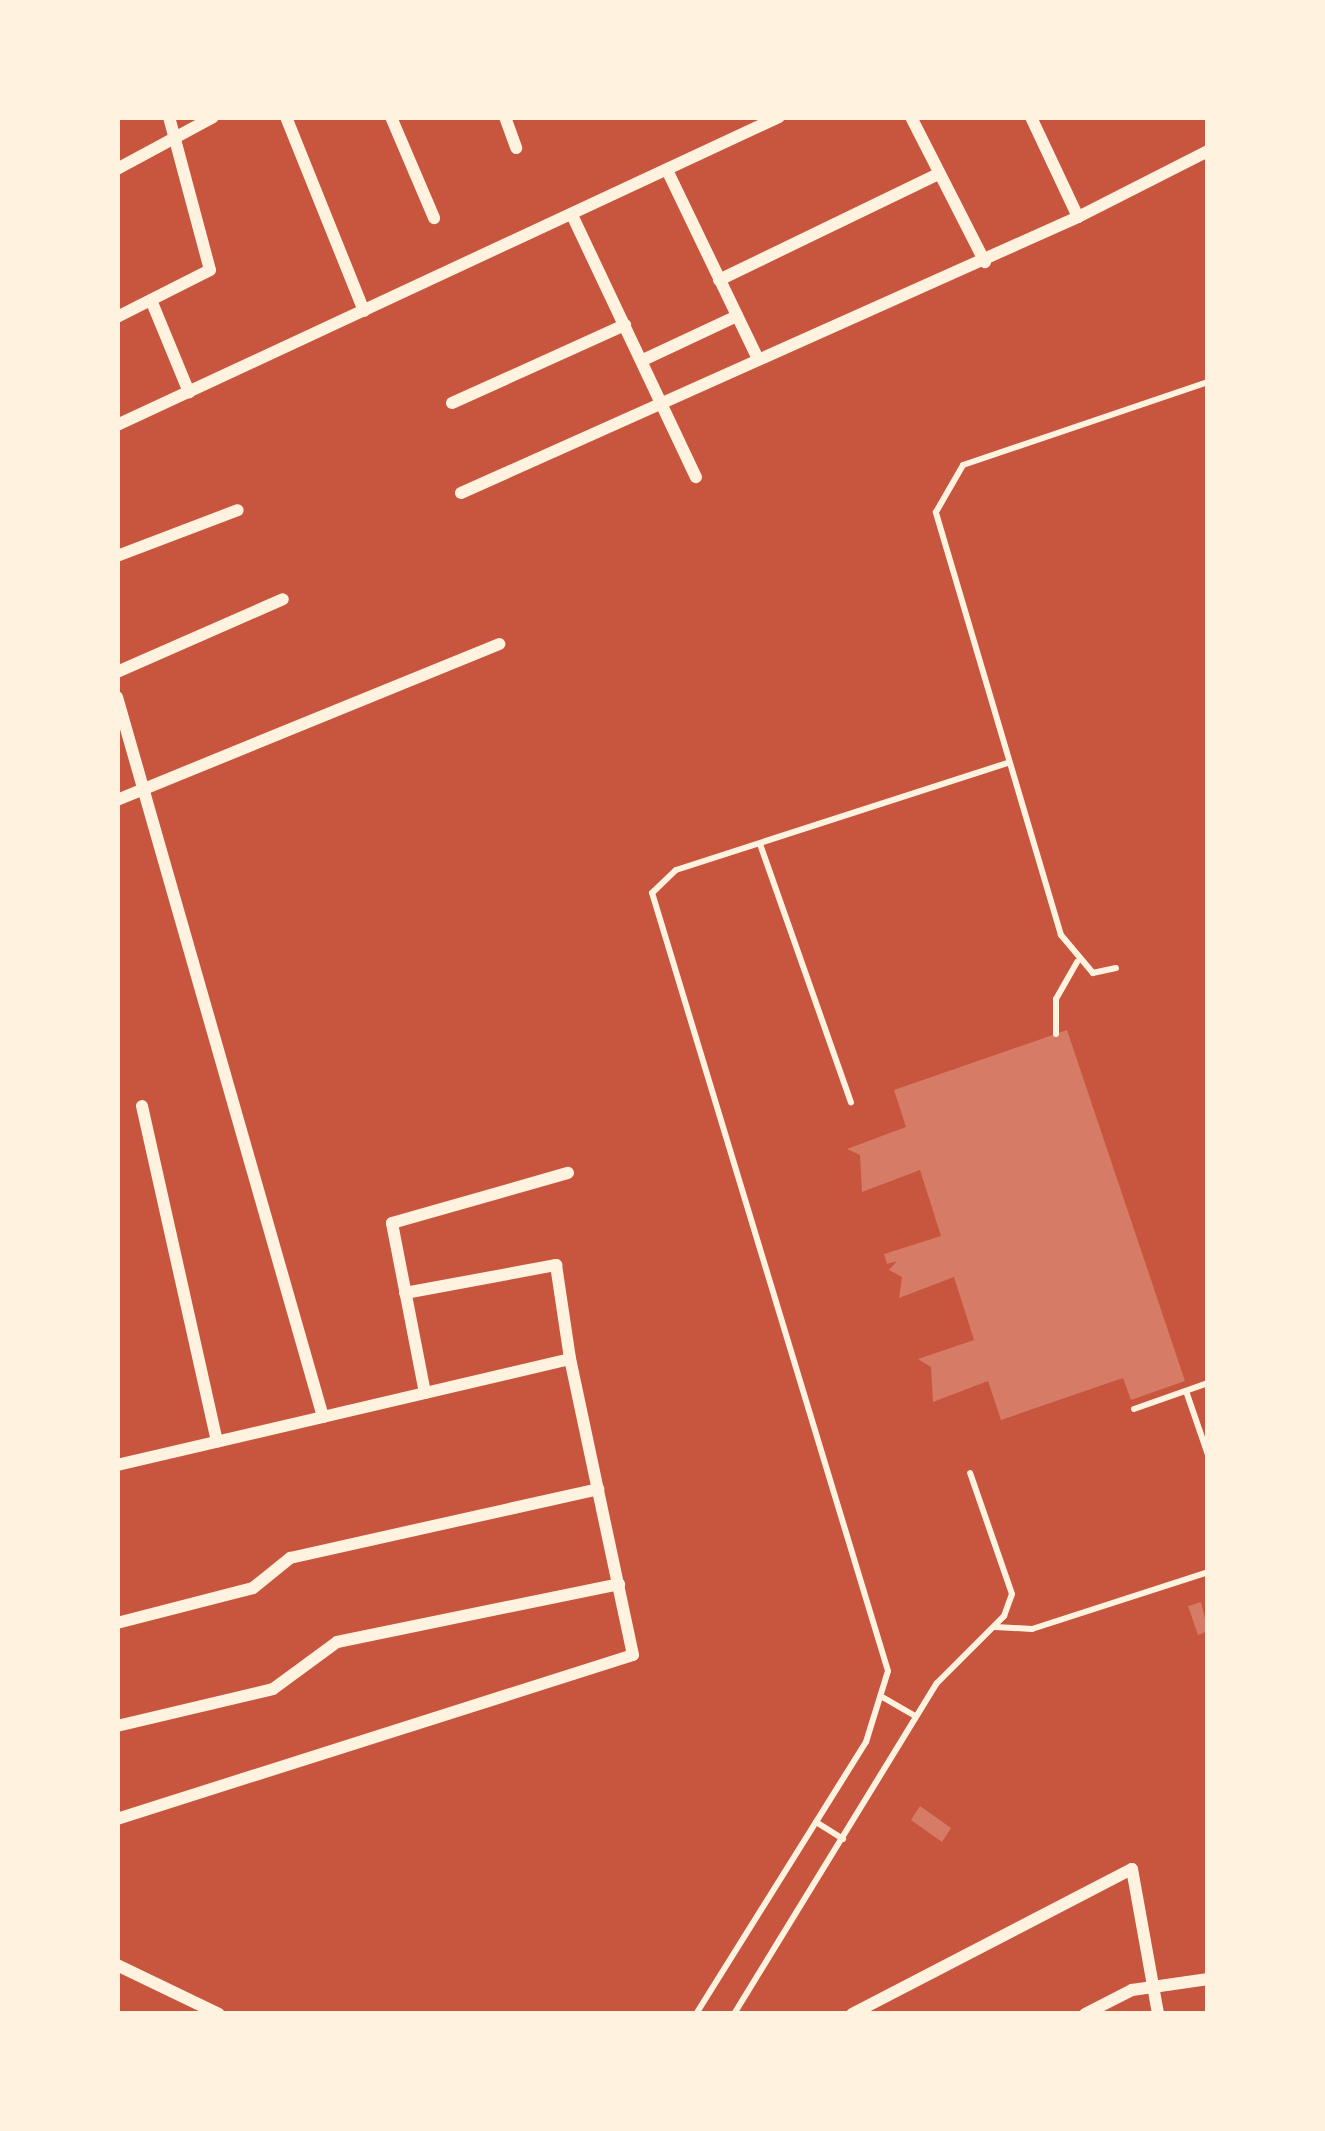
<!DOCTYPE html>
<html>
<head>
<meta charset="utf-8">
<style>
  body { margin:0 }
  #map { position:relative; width:1325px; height:2131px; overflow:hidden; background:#c8553d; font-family:Roboto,sans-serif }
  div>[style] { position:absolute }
  .building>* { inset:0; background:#d67c66 }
  .service>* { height:6px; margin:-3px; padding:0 3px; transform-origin:3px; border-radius:3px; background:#fff3e0 }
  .minor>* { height:12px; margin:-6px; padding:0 6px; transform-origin:6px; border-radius:6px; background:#fff3e0 }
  span { translate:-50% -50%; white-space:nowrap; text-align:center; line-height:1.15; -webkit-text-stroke:12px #fff3e0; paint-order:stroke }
  .frame { position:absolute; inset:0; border:120px solid #fff3e0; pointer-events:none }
</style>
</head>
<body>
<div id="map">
  <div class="building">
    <i style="clip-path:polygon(1067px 1030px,1185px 1381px,1131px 1400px,1123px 1378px,1001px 1420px,988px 1381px,933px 1402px,931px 1367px,918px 1359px,974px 1340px,954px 1277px,899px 1298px,902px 1277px,889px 1270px,897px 1261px,887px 1264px,884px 1254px,941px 1236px,920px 1170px,862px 1192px,860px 1155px,847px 1149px,906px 1127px,894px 1090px)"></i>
    <i style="clip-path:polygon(1201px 1602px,1208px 1631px,1198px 1635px,1188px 1606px)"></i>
    <i style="clip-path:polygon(920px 1806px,951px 1828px,942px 1842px,911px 1820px)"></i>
  </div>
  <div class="service">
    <i style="left:760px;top:844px;width:274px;rotate:70.6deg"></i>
    <i style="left:1116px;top:968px;width:24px;rotate:168deg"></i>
    <i style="left:1093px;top:973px;width:50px;rotate:-130.1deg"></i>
    <i style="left:1061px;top:935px;width:441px;rotate:-106.5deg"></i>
    <i style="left:936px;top:512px;width:54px;rotate:-60.1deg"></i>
    <i style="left:963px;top:465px;width:259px;rotate:-18.7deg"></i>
    <i style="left:1056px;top:1034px;width:35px;rotate:-90deg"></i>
    <i style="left:1056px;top:999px;width:43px;rotate:-60.4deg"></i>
    <i style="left:1186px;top:1391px;width:68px;rotate:71deg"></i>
    <i style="left:1134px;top:1409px;width:78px;rotate:-19.4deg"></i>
    <i style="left:995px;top:1627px;width:37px;rotate:3deg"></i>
    <i style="left:1032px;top:1629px;width:185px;rotate:-17.9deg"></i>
    <i style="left:884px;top:1698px;width:36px;rotate:30deg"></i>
    <i style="left:816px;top:1822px;width:32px;rotate:32deg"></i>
    <i style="left:696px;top:2014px;width:321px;rotate:-58deg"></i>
    <i style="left:866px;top:1742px;width:74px;rotate:-72.8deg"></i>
    <i style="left:888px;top:1671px;width:813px;rotate:-106.87deg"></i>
    <i style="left:652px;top:893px;width:33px;rotate:-44deg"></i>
    <i style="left:676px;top:870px;width:348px;rotate:-17.9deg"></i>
    <i style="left:734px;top:2014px;width:388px;rotate:-58.5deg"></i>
    <i style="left:937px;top:1683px;width:95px;rotate:-45deg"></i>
    <i style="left:1004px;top:1616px;width:23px;rotate:-70deg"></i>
    <i style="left:1012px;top:1594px;width:128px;rotate:-109.1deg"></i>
  </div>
  <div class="minor">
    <i style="left:286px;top:117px;width:209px;rotate:68.1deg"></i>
    <i style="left:391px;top:117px;width:110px;rotate:66.9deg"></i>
    <i style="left:505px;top:117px;width:33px;rotate:70deg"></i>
    <i style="left:911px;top:117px;width:163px;rotate:63deg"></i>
    <i style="left:117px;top:169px;width:109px;rotate:-28.4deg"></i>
    <i style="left:667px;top:170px;width:210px;rotate:64.3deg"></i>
    <i style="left:572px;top:215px;width:290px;rotate:64.7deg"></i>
    <i style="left:1078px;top:217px;width:146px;rotate:-26.9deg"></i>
    <i style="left:719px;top:280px;width:243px;rotate:-25.8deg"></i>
    <i style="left:151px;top:300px;width:100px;rotate:67.6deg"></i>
    <i style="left:117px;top:317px;width:104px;rotate:-26.8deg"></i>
    <i style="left:210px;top:270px;width:158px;rotate:-105deg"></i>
    <i style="left:643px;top:360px;width:104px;rotate:-25.1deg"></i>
    <i style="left:452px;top:403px;width:190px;rotate:-24.3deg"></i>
    <i style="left:117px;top:425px;width:730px;rotate:-24.95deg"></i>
    <i style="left:461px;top:493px;width:676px;rotate:-24.1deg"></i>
    <i style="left:1078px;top:217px;width:110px;rotate:-115.2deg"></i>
    <i style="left:117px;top:556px;width:129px;rotate:-20.8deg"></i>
    <i style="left:117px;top:672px;width:181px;rotate:-23.7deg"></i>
    <i style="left:117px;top:697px;width:749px;rotate:74.03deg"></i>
    <i style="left:323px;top:1417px;width:212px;rotate:166.9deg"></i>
    <i style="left:117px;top:800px;width:413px;rotate:-22.2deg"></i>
    <i style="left:142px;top:1106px;width:344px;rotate:77.4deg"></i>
    <i style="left:405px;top:1293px;width:154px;rotate:-10.5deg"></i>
    <i style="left:556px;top:1265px;width:95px;rotate:81.5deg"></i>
    <i style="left:425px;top:1393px;width:173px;rotate:-101deg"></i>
    <i style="left:392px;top:1223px;width:183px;rotate:-15.9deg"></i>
    <i style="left:117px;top:1623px;width:140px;rotate:-14.4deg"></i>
    <i style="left:253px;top:1588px;width:48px;rotate:-39deg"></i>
    <i style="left:290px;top:1558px;width:316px;rotate:-12.6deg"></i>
    <i style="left:117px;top:1726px;width:160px;rotate:-13.3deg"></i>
    <i style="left:273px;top:1689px;width:79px;rotate:-36.3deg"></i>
    <i style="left:337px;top:1642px;width:288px;rotate:-11.6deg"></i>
    <i style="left:117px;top:1819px;width:541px;rotate:-17.63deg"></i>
    <i style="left:633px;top:1655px;width:303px;rotate:-102deg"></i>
    <i style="left:570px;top:1359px;width:254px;rotate:166.8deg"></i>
    <i style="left:117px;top:1965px;width:113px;rotate:25.7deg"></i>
    <i style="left:852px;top:2014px;width:315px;rotate:-27.4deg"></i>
    <i style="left:1132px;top:1869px;width:147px;rotate:79.8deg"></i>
    <i style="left:1085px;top:2014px;width:53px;rotate:-27.1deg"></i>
    <i style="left:1132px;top:1990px;width:77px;rotate:-8.2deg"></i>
  </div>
  <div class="frame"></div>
</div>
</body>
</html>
